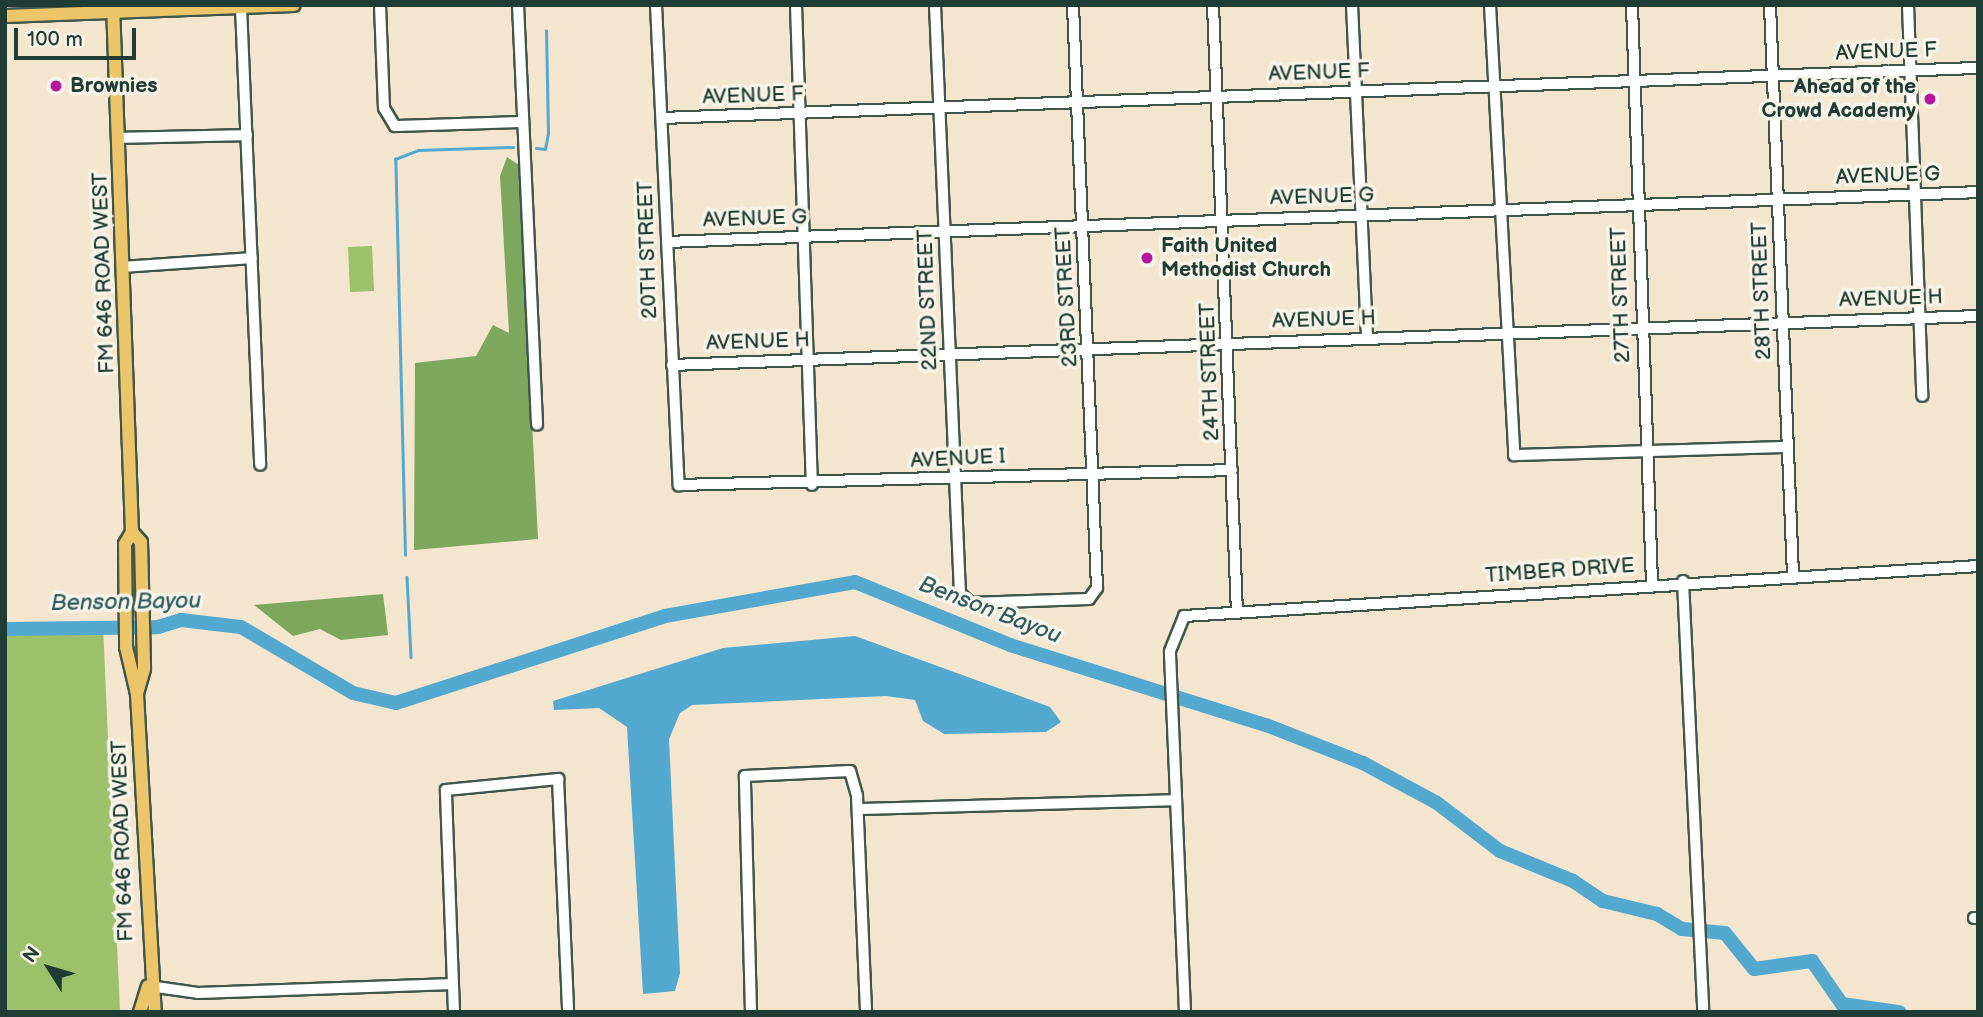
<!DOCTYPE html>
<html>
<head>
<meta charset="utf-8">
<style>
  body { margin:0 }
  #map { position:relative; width:1983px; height:1017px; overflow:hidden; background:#f4e5ce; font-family:"Balsamiq Sans",sans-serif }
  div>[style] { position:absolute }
  .green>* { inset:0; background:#9dc16a }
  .forest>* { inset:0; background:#7ea75e }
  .water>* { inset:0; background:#53a8cf }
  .stream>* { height:2.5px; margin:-1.25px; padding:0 1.25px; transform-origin:1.25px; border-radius:1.25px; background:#53a8cf }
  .river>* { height:14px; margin:-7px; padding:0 7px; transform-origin:7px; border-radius:7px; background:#53a8cf }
  .roads { filter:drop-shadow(2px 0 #3f564b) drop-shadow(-2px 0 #3f564b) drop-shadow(0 2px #3f564b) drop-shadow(0 -2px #3f564b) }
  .minor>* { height:10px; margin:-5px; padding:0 5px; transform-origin:5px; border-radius:5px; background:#fff }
  .major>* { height:12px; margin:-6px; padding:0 6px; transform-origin:6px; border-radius:6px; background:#edc569 }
  .dots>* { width:19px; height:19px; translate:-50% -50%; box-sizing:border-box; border:4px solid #f7f3e8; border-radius:50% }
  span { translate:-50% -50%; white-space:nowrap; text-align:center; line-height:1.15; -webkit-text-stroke:7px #f7f3e8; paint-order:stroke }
  .street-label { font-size:21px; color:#1f3d34 }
  .poi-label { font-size:21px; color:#1f3d34; font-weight:700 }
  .left { translate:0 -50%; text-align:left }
  .right { translate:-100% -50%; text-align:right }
  .water-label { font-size:23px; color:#2f5d62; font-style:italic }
  .frame { position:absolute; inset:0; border:7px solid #1f3d34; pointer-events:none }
  .north { position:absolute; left:14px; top:933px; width:70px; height:70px; -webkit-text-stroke:5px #f7f3e8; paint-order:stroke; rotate:307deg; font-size:19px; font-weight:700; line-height:28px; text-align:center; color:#1f3d34 }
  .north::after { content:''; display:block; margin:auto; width:24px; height:32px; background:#1f3d34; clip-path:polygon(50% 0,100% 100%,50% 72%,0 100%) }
  .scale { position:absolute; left:14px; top:28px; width:122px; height:32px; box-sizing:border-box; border:4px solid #1f3d34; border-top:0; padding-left:9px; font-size:21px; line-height:24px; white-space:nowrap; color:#1f3d34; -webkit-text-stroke:5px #f7f3e8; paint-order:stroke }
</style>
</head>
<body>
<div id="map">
  <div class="green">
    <i style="clip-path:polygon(372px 246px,374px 291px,350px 292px,348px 247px)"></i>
    <i style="clip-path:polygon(103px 625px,120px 1012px,5px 1012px,5px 630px)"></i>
  </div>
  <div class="forest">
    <i style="clip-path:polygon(507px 157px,519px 165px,538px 539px,414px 550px,415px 363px,476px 356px,493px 325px,509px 333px,500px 176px)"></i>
    <i style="clip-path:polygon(383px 594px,388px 635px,341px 640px,320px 629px,293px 636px,254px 605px)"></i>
  </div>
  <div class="water">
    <i style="clip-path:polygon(855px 636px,1050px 707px,1061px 722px,1046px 732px,944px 734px,923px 721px,915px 700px,886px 696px,692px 705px,680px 713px,669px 739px,680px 973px,675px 991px,643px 994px,627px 727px,599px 708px,554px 710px,553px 701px,723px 648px)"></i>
  </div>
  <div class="stream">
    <i style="left:536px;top:148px;width:9px;rotate:6deg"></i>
    <i style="left:545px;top:149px;width:15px;rotate:-79deg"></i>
    <i style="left:548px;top:134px;width:103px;rotate:-91.1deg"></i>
    <i style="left:405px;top:555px;width:396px;rotate:-91.4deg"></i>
    <i style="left:395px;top:159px;width:25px;rotate:-21deg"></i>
    <i style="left:418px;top:150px;width:95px;rotate:-1.8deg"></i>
    <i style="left:407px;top:577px;width:80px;rotate:87.1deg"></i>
    <i style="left:427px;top:690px;width:3px;rotate:72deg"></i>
  </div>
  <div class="river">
    <i style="left:5px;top:629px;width:153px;rotate:-0.7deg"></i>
    <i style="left:158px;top:627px;width:24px;rotate:-17deg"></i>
    <i style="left:181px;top:620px;width:60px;rotate:6.7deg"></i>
    <i style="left:241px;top:627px;width:130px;rotate:30.5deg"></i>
    <i style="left:353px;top:693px;width:44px;rotate:13.1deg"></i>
    <i style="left:396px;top:703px;width:283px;rotate:-17.9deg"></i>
    <i style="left:665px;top:616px;width:193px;rotate:-10.1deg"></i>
    <i style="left:855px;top:582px;width:167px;rotate:22.1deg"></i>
    <i style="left:1010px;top:645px;width:268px;rotate:17.4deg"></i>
    <i style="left:1266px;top:725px;width:104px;rotate:21.4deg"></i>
    <i style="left:1363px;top:763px;width:84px;rotate:28.4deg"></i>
    <i style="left:1437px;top:803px;width:79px;rotate:37.3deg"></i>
    <i style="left:1500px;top:851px;width:79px;rotate:22.3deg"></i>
    <i style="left:1573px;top:881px;width:36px;rotate:34deg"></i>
    <i style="left:1603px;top:901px;width:56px;rotate:13.5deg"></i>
    <i style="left:1657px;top:914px;width:29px;rotate:31deg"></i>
    <i style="left:1682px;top:929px;width:43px;rotate:5.3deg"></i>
    <i style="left:1725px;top:933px;width:46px;rotate:51.1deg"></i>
    <i style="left:1754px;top:969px;width:59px;rotate:-7.9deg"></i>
    <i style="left:1812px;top:961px;width:52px;rotate:55.1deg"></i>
    <i style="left:1842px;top:1004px;width:58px;rotate:8deg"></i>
  </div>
  <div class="roads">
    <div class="minor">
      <i style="left:380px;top:5px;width:103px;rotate:87.8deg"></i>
      <i style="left:384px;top:108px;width:21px;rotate:59deg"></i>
      <i style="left:395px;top:126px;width:128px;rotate:-1.8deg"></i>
      <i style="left:518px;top:5px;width:420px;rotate:87.4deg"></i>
      <i style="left:656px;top:5px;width:481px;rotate:87.3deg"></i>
      <i style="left:679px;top:485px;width:553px;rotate:-1.55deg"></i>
      <i style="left:796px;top:5px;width:480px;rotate:88.1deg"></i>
      <i style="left:935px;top:5px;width:589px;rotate:87.57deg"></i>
      <i style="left:960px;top:593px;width:14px;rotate:45deg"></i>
      <i style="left:970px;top:603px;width:119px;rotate:-1.9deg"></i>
      <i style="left:1089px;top:599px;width:14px;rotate:-54deg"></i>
      <i style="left:1097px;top:588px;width:583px;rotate:-92.36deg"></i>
      <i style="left:1213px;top:5px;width:607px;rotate:87.74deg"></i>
      <i style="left:1352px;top:5px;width:333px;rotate:87.4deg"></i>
      <i style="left:1490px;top:5px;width:451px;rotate:86.9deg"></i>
      <i style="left:1514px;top:455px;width:273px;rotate:-1.7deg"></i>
      <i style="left:1632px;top:5px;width:579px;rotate:88.02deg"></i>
      <i style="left:1770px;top:5px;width:570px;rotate:87.69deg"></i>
      <i style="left:1908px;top:5px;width:391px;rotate:87.9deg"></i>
      <i style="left:241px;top:7px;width:458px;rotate:87.6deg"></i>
      <i style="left:662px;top:118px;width:1317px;rotate:-2.18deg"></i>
      <i style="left:118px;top:138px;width:129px;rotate:-1.3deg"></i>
      <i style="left:667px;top:242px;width:1312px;rotate:-2.18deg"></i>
      <i style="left:123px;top:267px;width:129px;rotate:-4deg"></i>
      <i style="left:672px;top:365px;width:1307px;rotate:-2.15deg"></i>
      <i style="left:1683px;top:581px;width:431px;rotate:87.3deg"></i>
      <i style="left:858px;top:809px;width:318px;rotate:-1.6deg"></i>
      <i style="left:1974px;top:918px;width:4px"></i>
      <i style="left:149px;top:986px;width:49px;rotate:8.1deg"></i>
      <i style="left:198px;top:993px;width:255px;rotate:-2deg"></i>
      <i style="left:454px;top:1012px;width:222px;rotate:-92.1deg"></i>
      <i style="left:446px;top:790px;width:113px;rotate:-5.6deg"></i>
      <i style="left:558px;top:779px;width:233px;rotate:87.5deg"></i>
      <i style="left:751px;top:1012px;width:236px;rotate:-91.5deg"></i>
      <i style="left:745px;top:776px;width:105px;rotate:-2.7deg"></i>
      <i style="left:850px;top:771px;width:26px;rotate:74deg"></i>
      <i style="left:857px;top:796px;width:216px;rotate:87.6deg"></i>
      <i style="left:1185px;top:1012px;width:361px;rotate:-92.4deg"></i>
      <i style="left:1170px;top:651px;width:38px;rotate:-68deg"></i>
      <i style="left:1184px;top:616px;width:796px;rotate:-3.6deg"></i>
    </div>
    <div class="major">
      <i style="left:113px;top:5px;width:527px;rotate:87.94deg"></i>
      <i style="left:132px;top:532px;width:14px;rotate:120deg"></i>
      <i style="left:125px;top:544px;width:103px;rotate:89.4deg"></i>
      <i style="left:126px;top:647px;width:48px;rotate:76.8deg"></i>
      <i style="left:5px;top:16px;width:289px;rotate:-2.2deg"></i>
      <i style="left:132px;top:532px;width:13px;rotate:48deg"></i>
      <i style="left:141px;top:542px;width:127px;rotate:88.6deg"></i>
      <i style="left:144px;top:669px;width:26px;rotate:106deg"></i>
      <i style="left:137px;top:694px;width:319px;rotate:86.8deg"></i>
      <i style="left:140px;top:1012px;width:27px;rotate:-73deg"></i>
    </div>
  </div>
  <div class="dots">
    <i style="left:56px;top:86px;background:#b5179e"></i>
    <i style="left:1930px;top:99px;background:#b5179e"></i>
    <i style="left:1147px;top:258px;background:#b5179e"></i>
  </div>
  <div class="street-label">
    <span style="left:1886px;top:52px;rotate:-2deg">AVENUE F</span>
    <span style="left:1319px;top:73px;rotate:-2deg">AVENUE F</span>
    <span style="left:753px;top:96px;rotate:-2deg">AVENUE F</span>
    <span style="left:1888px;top:176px;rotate:-2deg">AVENUE G</span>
    <span style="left:1322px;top:197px;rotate:-2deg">AVENUE G</span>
    <span style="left:755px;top:219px;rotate:-2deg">AVENUE G</span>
    <span style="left:648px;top:250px;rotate:-92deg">20TH STREET</span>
    <span style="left:104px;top:273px;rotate:-92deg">FM 646 ROAD WEST</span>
    <span style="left:1762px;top:291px;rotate:-92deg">28TH STREET</span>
    <span style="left:1621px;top:295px;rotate:-92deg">27TH STREET</span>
    <span style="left:1067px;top:297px;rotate:-93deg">23RD STREET</span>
    <span style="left:1891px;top:299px;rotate:-2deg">AVENUE H</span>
    <span style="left:928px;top:300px;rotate:-92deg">22ND STREET</span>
    <span style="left:1324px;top:320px;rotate:-2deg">AVENUE H</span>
    <span style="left:758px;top:342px;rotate:-2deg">AVENUE H</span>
    <span style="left:1210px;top:372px;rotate:-92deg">24TH STREET</span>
    <span style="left:958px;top:459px;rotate:-3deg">AVENUE I</span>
    <span style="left:1560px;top:571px;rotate:-4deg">TIMBER DRIVE</span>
    <span style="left:123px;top:841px;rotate:-92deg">FM 646 ROAD WEST</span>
  </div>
  <div class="poi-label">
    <span class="left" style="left:70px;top:86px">Brownies</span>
    <span class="right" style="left:1916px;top:99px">Ahead of the<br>Crowd Academy</span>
    <span class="left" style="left:1161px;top:258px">Faith United<br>Methodist Church</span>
  </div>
  <div class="water-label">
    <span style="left:126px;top:602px;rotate:-1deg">Benson Bayou</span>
    <span style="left:990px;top:610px;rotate:21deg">Benson Bayou</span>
  </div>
  <div class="frame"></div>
  <div class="north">N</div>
  <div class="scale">100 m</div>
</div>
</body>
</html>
